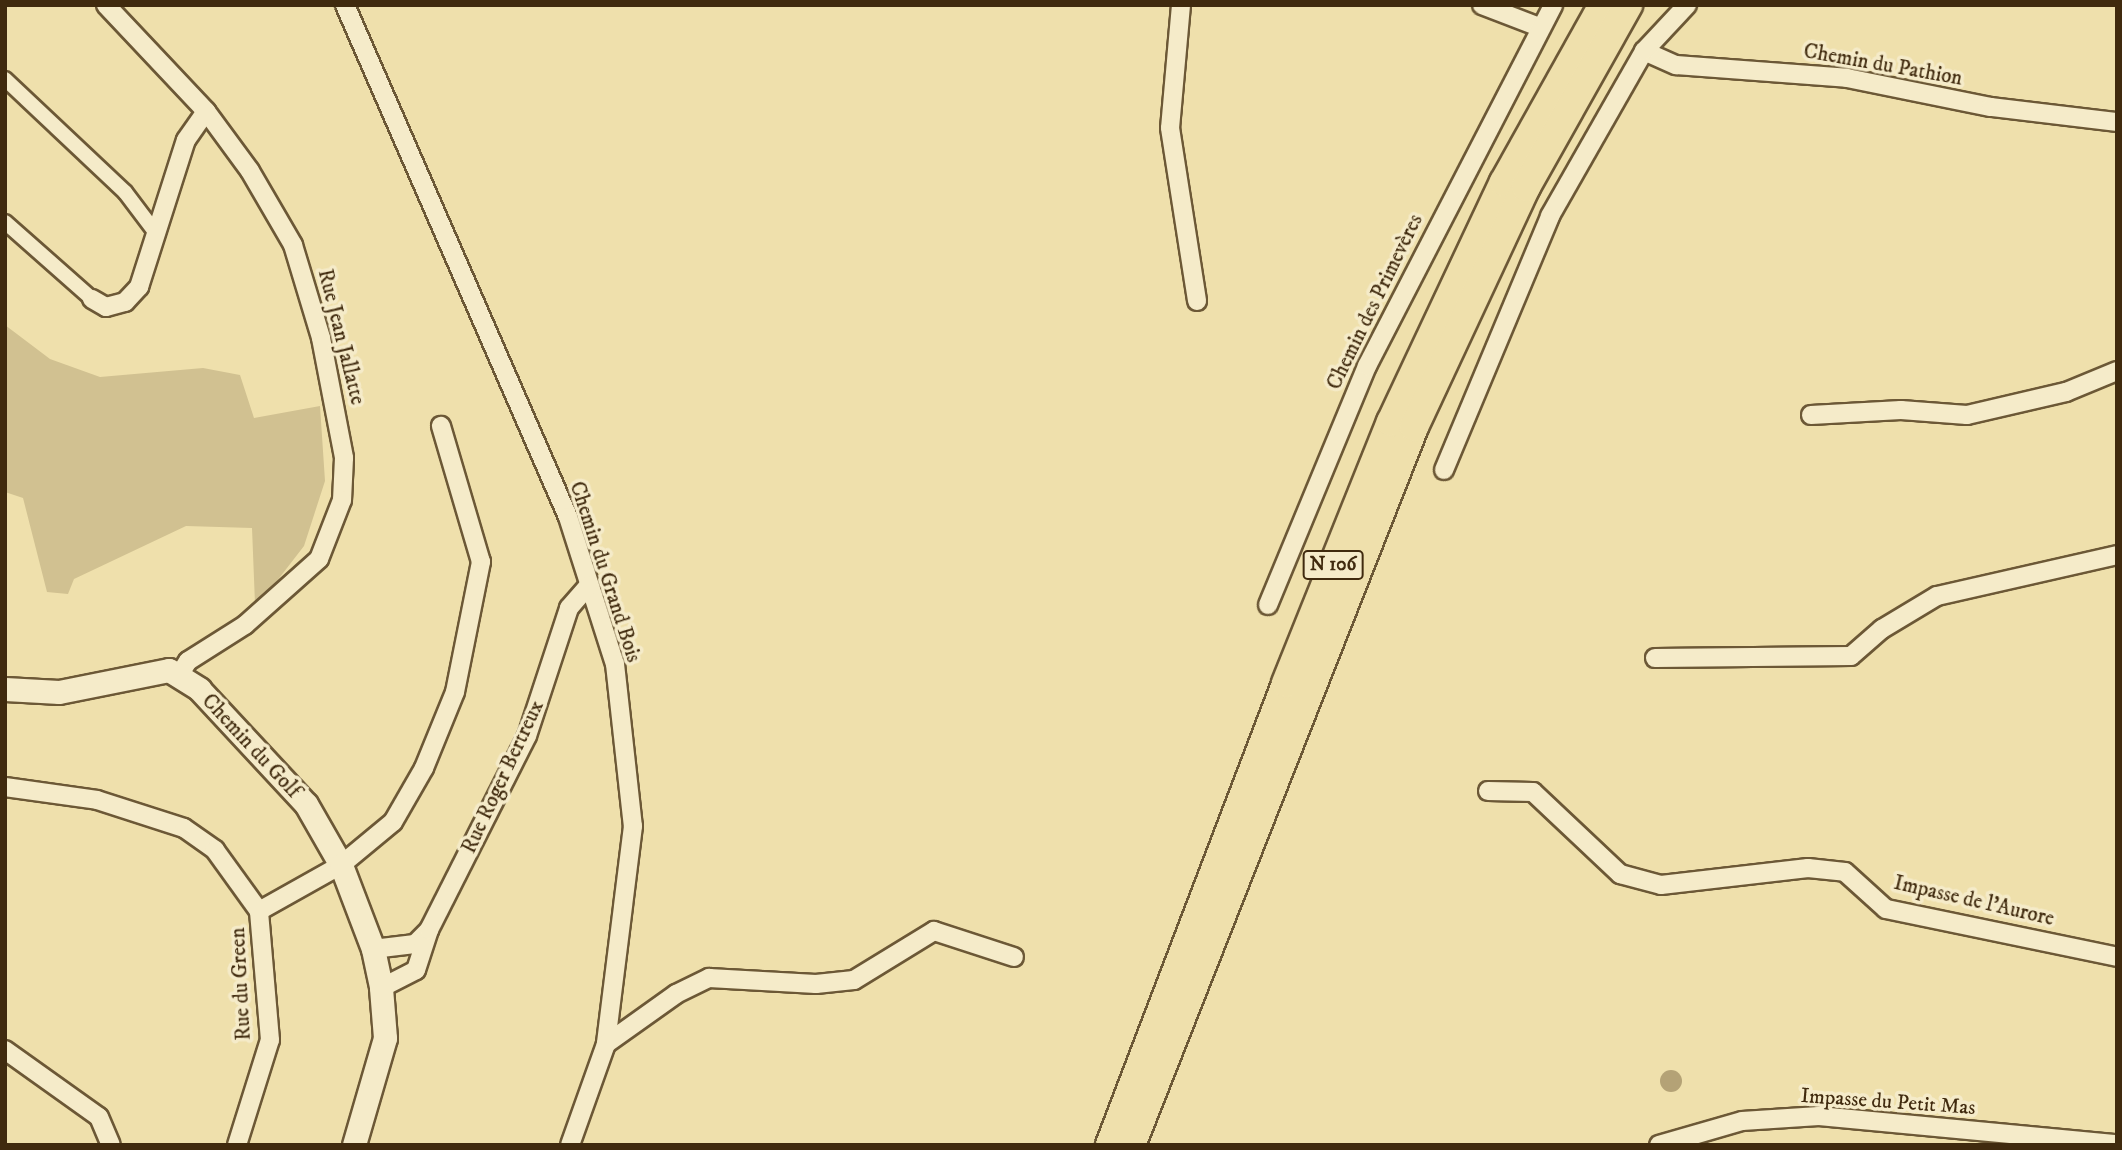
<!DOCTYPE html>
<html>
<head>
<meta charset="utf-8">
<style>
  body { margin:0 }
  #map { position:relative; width:2122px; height:1150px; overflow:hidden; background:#efe0ac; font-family:"IM FELL DW Pica",serif }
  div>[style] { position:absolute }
  .green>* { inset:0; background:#d1c191 }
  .water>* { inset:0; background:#b4a276 }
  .round { border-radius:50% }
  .roads { filter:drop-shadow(2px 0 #6c5836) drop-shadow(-2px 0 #6c5836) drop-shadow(0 2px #6c5836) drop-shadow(0 -2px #6c5836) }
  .pedestrian>* { height:14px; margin:-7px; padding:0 7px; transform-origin:7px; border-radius:7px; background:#f5ebc9 }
  .minor>* { height:18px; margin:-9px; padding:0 9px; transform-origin:9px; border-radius:9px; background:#f5ebc9 }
  .tertiary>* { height:23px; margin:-11.5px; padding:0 11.5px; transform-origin:11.5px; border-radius:11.5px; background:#f5ebc9 }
  .primary>* { height:28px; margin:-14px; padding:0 14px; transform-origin:14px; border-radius:14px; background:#efe0ac }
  span { translate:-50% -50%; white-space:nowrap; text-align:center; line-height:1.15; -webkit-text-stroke:7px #f5ebc9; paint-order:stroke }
  .shield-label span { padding:2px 5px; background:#f5ebc9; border:2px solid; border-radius:5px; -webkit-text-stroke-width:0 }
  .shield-label { font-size:19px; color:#402a0e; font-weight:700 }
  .street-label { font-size:21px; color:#402a0e }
  .frame { position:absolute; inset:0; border:7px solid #402a0e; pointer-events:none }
</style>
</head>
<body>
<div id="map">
  <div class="green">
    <i style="clip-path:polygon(5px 325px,50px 359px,100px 377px,203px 368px,240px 375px,254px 418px,320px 406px,325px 481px,304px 546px,263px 599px,255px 604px,252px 528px,186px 526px,74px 579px,68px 594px,47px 592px,23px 498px,5px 492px)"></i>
  </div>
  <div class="water">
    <i class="round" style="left:1660px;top:1070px;width:22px;height:22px"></i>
  </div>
  <div class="roads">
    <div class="pedestrian">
      <i style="left:5px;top:79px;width:165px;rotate:43.3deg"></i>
      <i style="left:125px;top:192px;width:51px;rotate:52.9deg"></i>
      <i style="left:5px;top:222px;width:116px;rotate:41.5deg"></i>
    </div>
    <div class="minor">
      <i style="left:106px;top:5px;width:146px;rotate:46.7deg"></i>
      <i style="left:206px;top:111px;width:74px;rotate:53.7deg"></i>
      <i style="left:250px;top:171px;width:86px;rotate:59.8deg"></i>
      <i style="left:293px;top:245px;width:97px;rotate:73.2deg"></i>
      <i style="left:321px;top:338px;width:122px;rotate:79.1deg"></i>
      <i style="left:344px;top:458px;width:42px;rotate:92.7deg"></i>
      <i style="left:342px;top:500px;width:63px;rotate:111.3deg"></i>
      <i style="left:319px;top:559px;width:99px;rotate:138.3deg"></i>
      <i style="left:245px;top:625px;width:67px;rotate:147.7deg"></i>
      <i style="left:188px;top:661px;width:15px;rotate:122deg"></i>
      <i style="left:345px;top:5px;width:558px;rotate:66.46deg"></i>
      <i style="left:568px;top:517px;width:154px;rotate:72.3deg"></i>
      <i style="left:615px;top:664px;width:163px;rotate:83.7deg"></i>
      <i style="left:633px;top:826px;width:220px;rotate:97.1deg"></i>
      <i style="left:606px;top:1044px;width:107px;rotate:109.6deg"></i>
      <i style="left:1181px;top:5px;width:123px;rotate:95.1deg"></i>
      <i style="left:1170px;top:128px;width:175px;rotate:81.1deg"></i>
      <i style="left:1482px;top:5px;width:61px;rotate:21.1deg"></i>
      <i style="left:1644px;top:51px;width:35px;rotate:24deg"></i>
      <i style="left:1676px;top:65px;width:171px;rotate:4.3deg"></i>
      <i style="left:1847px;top:78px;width:147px;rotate:11.4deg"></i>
      <i style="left:1991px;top:107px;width:127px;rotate:6.8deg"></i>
      <i style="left:92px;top:299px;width:16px;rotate:30deg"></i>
      <i style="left:106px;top:307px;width:20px;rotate:-15deg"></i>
      <i style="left:125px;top:302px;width:21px;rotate:-47deg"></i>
      <i style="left:139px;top:287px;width:154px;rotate:-72.3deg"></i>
      <i style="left:186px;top:140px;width:35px;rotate:-55deg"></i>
      <i style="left:1811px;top:415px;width:90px;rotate:-3.2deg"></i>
      <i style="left:1901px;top:410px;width:66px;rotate:4.3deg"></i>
      <i style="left:1967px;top:415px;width:102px;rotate:-13.1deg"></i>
      <i style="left:2066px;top:392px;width:55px;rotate:-22.4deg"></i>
      <i style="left:1444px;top:470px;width:275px;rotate:-67.3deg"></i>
      <i style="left:1550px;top:216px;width:190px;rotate:-60.3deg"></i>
      <i style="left:1644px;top:51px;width:63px;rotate:-46.9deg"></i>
      <i style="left:1268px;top:605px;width:259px;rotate:-67.5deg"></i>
      <i style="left:1367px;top:366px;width:406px;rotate:-62.7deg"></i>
      <i style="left:1655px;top:658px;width:196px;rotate:-0.6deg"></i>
      <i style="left:1851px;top:656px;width:41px;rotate:-41.1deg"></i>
      <i style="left:1882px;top:629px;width:64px;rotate:-31deg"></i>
      <i style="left:1937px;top:596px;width:185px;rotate:-12.8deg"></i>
      <i style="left:5px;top:787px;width:93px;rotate:8deg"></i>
      <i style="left:97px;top:800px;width:91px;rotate:17.8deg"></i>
      <i style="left:184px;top:828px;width:38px;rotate:35deg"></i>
      <i style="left:215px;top:850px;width:75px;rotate:54.2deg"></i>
      <i style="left:1488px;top:791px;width:45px;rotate:1.3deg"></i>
      <i style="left:1533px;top:792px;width:120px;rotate:43.3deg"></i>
      <i style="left:1620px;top:874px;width:42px;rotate:15deg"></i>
      <i style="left:1661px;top:885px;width:148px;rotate:-6.6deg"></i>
      <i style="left:1808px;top:868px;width:37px;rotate:6deg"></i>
      <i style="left:1845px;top:872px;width:55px;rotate:42.1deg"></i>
      <i style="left:1886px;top:909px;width:236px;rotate:11.7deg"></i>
      <i style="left:373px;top:949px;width:42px;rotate:-6.8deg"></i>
      <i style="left:415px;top:944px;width:20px;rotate:-45deg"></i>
      <i style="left:381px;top:988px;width:39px;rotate:-27deg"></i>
      <i style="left:416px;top:970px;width:42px;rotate:-72deg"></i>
      <i style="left:429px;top:930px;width:217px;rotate:-63.2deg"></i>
      <i style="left:527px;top:736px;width:135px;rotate:-71.8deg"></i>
      <i style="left:569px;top:608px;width:30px;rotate:-49deg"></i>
      <i style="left:606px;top:1044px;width:86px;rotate:-35.5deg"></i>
      <i style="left:676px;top:994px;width:37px;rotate:-26deg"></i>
      <i style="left:709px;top:978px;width:107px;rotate:3.2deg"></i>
      <i style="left:816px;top:984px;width:38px;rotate:-6deg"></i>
      <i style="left:854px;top:980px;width:94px;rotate:-31.5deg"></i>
      <i style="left:934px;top:931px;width:84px;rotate:18deg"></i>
      <i style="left:5px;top:1050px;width:115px;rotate:35.5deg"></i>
      <i style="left:99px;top:1117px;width:30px;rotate:67deg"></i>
      <i style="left:237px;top:1145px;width:110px;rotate:-72.6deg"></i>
      <i style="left:270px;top:1040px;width:129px;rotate:-94.9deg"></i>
      <i style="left:259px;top:911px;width:94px;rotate:-29.3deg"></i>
      <i style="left:341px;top:865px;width:67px;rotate:-39.6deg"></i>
      <i style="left:393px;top:822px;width:62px;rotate:-60.1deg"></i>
      <i style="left:424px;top:768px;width:82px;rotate:-67.8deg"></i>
      <i style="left:455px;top:692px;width:133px;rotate:-78.7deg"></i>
      <i style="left:481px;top:562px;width:142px;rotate:-106.4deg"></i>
      <i style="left:1659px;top:1145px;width:86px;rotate:-16.1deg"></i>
      <i style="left:1742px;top:1121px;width:77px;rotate:-3.7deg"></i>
      <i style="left:1819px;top:1116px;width:299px;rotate:5.4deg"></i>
    </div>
    <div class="tertiary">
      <i style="left:5px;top:689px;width:54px;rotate:3.2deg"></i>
      <i style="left:59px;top:692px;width:112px;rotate:-11.3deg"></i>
      <i style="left:169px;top:670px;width:36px;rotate:32deg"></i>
      <i style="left:199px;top:689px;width:157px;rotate:47.1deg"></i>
      <i style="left:306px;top:804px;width:70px;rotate:60.2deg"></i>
      <i style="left:341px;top:865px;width:90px;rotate:69.1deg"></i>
      <i style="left:373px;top:949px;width:40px;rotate:78deg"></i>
      <i style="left:381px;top:988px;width:50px;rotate:85.4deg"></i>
      <i style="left:385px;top:1038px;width:111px;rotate:106.2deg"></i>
    </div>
    <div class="primary">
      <i style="left:1110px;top:1145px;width:494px;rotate:-69.1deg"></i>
      <i style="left:1286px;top:683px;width:281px;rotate:-68.1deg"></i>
      <i style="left:1391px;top:422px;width:265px;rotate:-64.8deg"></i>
      <i style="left:1504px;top:182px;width:203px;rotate:-60.8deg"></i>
      <i style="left:1131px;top:1145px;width:772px;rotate:-68.49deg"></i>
      <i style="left:1414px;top:427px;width:265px;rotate:-65deg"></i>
      <i style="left:1526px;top:187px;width:209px;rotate:-60.7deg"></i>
    </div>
  </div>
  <div class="shield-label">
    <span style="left:1333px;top:565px">N 106</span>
  </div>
  <div class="street-label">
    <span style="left:1883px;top:65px;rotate:10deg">Chemin du Pathion</span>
    <span style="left:1375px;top:302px;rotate:-64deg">Chemin des Primevères</span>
    <span style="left:341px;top:337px;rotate:76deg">Rue Jean Jallatte</span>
    <span style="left:605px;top:572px;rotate:72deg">Chemin du Grand Bois</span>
    <span style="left:251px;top:746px;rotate:47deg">Chemin du Golf</span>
    <span style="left:503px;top:777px;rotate:-65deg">Rue Roger Bertreux</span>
    <span style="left:1974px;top:901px;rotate:13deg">Impasse de l'Aurore</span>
    <span style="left:241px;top:984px;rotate:-93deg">Rue du Green</span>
    <span style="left:1888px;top:1102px;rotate:4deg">Impasse du Petit Mas</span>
  </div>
  <div class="frame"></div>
</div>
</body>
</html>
